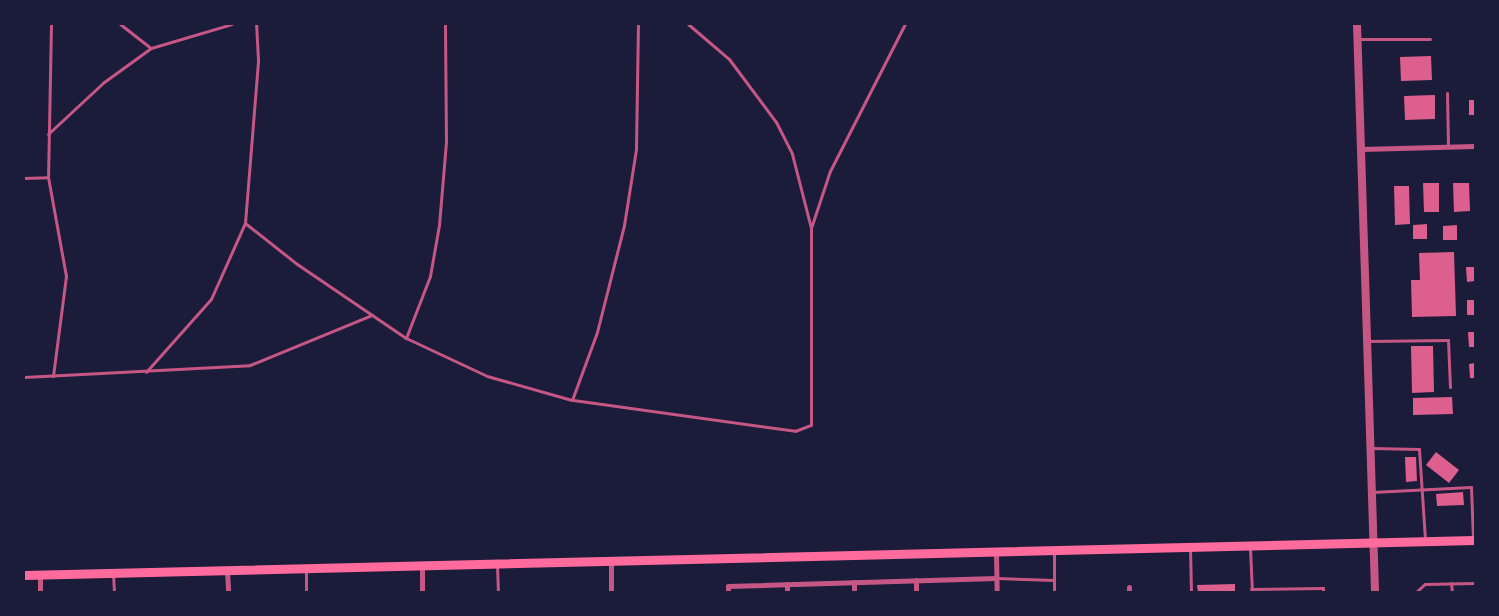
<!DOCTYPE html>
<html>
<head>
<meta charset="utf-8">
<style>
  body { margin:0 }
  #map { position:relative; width:1499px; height:616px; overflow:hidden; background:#1b1b3a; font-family:Georgia,serif }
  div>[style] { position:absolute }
  .building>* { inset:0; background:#dd5f8e }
  .service>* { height:3px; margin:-1.5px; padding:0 1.5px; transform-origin:1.5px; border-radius:1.5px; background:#c65784 }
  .minor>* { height:5px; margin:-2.5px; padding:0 2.5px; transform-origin:2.5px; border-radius:2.5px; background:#c65784 }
  .tertiary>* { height:8px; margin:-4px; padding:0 4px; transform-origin:4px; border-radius:4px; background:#c65784 }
  .secondary>* { height:9px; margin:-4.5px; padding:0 4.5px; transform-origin:4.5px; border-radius:4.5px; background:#ff6b9d }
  span { translate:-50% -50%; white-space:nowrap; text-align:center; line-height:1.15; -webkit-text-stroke:4.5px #1b1b3a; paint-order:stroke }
  .frame { position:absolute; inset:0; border:25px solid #1b1b3a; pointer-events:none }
</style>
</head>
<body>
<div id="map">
  <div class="building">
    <i style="clip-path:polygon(1431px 56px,1432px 80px,1401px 81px,1400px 57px)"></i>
    <i style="clip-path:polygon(1435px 95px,1435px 119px,1405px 120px,1404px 96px)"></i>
    <i style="clip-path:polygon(1469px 100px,1475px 100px,1475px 115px,1469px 115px)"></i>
    <i style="clip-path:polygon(1423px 183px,1439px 183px,1439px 212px,1424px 212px)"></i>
    <i style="clip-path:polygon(1453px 183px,1469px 183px,1470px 211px,1454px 212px)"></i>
    <i style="clip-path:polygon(1394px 186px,1409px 186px,1410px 224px,1395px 225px)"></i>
    <i style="clip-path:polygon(1427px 224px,1427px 239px,1413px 239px,1413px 225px)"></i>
    <i style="clip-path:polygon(1457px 225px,1457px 240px,1443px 240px,1443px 226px)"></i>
    <i style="clip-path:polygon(1454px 252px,1456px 316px,1412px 317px,1411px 280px,1420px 280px,1419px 253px)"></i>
    <i style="clip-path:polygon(1466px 267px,1475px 267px,1475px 281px,1467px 282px)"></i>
    <i style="clip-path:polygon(1467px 300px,1475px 300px,1475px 315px,1467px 315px)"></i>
    <i style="clip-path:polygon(1468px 332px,1475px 332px,1475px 347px,1469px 347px)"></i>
    <i style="clip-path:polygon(1411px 346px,1433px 346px,1434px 392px,1412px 393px)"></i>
    <i style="clip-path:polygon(1475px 363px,1475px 378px,1470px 378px,1469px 364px)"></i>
    <i style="clip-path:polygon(1452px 397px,1453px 414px,1413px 415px,1413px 398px)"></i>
    <i style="clip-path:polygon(1436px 452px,1459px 470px,1449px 483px,1426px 465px)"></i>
    <i style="clip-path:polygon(1405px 457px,1416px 457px,1417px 481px,1406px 482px)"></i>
    <i style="clip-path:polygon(1463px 492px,1464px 505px,1437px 506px,1436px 494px)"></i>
    <i style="clip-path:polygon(1235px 584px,1235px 592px,1198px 592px,1197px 585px)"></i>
  </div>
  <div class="service">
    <i style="left:51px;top:24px;width:153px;rotate:91.1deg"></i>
    <i style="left:48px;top:177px;width:101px;rotate:79.7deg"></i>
    <i style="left:66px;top:276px;width:101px;rotate:97.4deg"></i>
    <i style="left:120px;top:24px;width:39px;rotate:38deg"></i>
    <i style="left:688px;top:24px;width:54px;rotate:40.5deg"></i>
    <i style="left:729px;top:59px;width:79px;rotate:53.3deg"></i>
    <i style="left:776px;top:122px;width:36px;rotate:63deg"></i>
    <i style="left:792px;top:154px;width:76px;rotate:75.6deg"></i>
    <i style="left:1358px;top:39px;width:72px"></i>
    <i style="left:1447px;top:93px;width:53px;rotate:88.9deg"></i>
    <i style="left:48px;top:134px;width:76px;rotate:-42.9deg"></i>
    <i style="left:104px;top:82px;width:58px;rotate:-35.9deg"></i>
    <i style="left:151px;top:48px;width:84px;rotate:-16.5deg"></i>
    <i style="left:24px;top:178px;width:24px;rotate:-2deg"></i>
    <i style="left:245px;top:223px;width:66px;rotate:38.3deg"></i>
    <i style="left:297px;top:264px;width:132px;rotate:34.2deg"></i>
    <i style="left:406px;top:338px;width:89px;rotate:25.1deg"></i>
    <i style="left:487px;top:376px;width:88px;rotate:15.8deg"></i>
    <i style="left:572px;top:400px;width:72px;rotate:-69.8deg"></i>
    <i style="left:597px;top:332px;width:110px;rotate:-75.8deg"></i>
    <i style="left:624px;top:225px;width:77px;rotate:-81deg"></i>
    <i style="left:636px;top:149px;width:125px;rotate:-89.1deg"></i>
    <i style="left:406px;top:338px;width:66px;rotate:-68.8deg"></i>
    <i style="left:430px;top:276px;width:52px;rotate:-80deg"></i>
    <i style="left:439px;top:225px;width:83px;rotate:-85.2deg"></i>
    <i style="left:446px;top:142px;width:118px;rotate:-90.5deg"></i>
    <i style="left:1368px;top:341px;width:80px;rotate:-0.7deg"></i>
    <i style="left:1448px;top:340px;width:47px;rotate:87.6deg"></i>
    <i style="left:146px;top:372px;width:98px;rotate:-48.3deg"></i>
    <i style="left:211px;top:299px;width:83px;rotate:-65.9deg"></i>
    <i style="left:245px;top:223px;width:164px;rotate:-85.4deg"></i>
    <i style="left:258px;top:60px;width:36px;rotate:-93deg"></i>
    <i style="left:24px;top:377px;width:226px;rotate:-3deg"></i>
    <i style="left:250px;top:365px;width:132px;rotate:-22.3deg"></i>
    <i style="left:573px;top:400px;width:224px;rotate:7.9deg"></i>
    <i style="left:795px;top:431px;width:17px;rotate:-21deg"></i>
    <i style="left:811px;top:425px;width:197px;rotate:-90deg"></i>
    <i style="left:811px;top:228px;width:60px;rotate:-71.6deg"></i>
    <i style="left:830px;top:171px;width:165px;rotate:-63deg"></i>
    <i style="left:1371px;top:448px;width:48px;rotate:1.2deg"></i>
    <i style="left:1419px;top:449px;width:90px;rotate:86.2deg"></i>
    <i style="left:1372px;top:492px;width:99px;rotate:-2.9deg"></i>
    <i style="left:1471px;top:487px;width:52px;rotate:87.8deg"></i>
    <i style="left:1190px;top:548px;width:44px;rotate:88.7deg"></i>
    <i style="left:1250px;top:548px;width:44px;rotate:87.4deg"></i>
    <i style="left:497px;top:565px;width:27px;rotate:88deg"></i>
    <i style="left:306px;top:569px;width:23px;rotate:90deg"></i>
    <i style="left:113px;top:573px;width:19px;rotate:87deg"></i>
    <i style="left:997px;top:578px;width:57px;rotate:2deg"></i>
    <i style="left:1451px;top:583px;width:9px;rotate:84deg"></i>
    <i style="left:1251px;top:589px;width:72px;rotate:-0.8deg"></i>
    <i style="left:1323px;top:588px;width:4px;rotate:90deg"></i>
    <i style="left:1054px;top:592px;width:40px;rotate:-90deg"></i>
    <i style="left:1416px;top:592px;width:12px;rotate:-42deg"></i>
    <i style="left:1425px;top:584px;width:50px;rotate:-1.1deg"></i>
  </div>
  <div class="minor">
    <i style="left:1361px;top:149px;width:114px;rotate:-1.5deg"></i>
    <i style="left:996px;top:553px;width:39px;rotate:89deg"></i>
    <i style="left:611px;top:561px;width:31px;rotate:90deg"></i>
    <i style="left:422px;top:566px;width:26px;rotate:90deg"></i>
    <i style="left:227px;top:570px;width:22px;rotate:87deg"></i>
    <i style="left:40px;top:574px;width:18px;rotate:90deg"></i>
    <i style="left:916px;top:580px;width:12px;rotate:90deg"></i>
    <i style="left:854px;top:582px;width:10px;rotate:90deg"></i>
    <i style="left:787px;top:584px;width:8px;rotate:90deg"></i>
    <i style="left:1129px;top:587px;width:5px;rotate:90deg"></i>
    <i style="left:728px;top:592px;width:6px;rotate:-90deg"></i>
    <i style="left:728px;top:586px;width:268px;rotate:-1.7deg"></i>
  </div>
  <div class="tertiary">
    <i style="left:1357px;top:24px;width:568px;rotate:88.18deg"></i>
  </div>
  <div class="secondary">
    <i style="left:24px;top:575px;width:1451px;rotate:-1.38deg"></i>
  </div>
  <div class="frame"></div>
</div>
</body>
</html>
